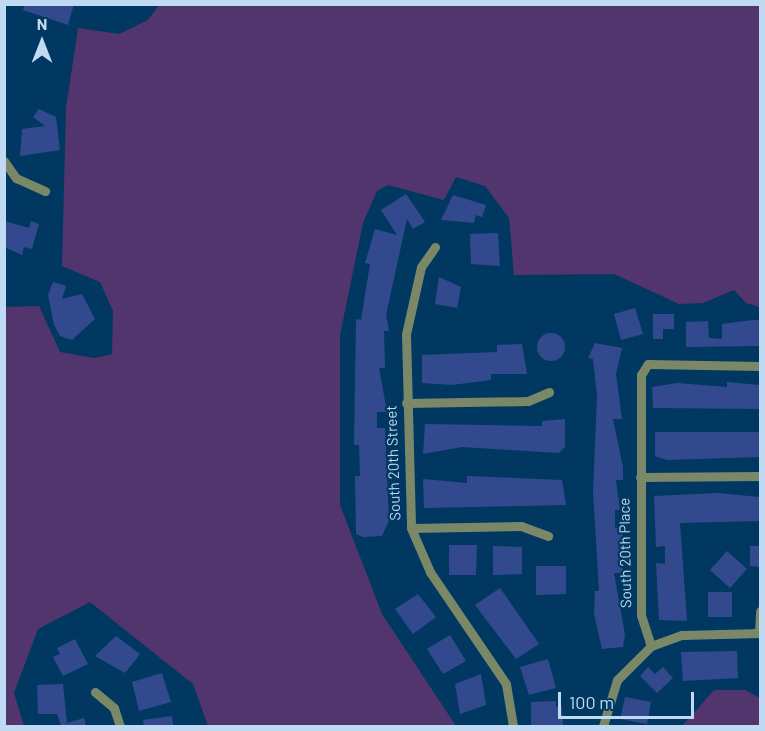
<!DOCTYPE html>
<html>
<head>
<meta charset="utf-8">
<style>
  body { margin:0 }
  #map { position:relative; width:765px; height:731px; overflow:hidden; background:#003861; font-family:Barlow,sans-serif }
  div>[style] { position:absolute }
  .green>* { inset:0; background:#52356d }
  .building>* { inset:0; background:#324a8d }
  .round { border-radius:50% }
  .minor>* { height:9px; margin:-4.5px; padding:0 4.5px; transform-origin:4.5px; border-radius:4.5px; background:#7a8867 }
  span { translate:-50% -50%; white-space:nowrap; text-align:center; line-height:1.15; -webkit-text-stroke:4.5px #003861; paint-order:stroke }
  .street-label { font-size:15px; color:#c0daf3 }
  .frame { position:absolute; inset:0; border:6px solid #c0daf3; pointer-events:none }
  .north { position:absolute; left:12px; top:12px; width:60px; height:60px; -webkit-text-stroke:4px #003861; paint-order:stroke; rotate:0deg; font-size:16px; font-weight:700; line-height:24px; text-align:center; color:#c0daf3 }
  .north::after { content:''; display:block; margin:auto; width:21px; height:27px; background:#c0daf3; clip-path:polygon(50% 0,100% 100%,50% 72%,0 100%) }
  .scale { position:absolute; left:558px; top:692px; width:136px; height:27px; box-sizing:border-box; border:3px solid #c0daf3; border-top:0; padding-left:8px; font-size:18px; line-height:21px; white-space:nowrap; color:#c0daf3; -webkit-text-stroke:4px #003861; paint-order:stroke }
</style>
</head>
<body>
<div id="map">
  <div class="green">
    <i style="clip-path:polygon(160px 4px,760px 5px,760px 307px,746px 303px,734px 290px,703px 303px,679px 304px,614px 274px,514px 275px,509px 218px,485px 186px,456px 177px,444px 200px,388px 185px,377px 191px,363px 223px,340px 335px,340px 505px,382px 614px,456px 726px,208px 726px,193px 684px,90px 602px,38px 629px,14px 693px,24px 726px,5px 726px,5px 307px,39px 306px,60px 352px,94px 358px,112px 354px,113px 311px,100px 282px,62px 266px,66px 108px,78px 28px,119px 34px,148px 20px)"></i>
    <i style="clip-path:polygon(714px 690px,745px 690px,760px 698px,760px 726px,682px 726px)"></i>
  </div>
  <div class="building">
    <i style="clip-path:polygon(25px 4px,74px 4px,68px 25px,23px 10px)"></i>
    <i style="clip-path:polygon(39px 109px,56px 117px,60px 150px,20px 156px,22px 129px,45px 126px,33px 117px)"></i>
    <i style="clip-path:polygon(406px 194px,425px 222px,413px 229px,407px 219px,386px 315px,389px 331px,384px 331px,385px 368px,379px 368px,387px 412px,377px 412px,377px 428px,385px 428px,389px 520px,382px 536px,363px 537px,356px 534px,355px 476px,360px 476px,359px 445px,354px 445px,356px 319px,361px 320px,370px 264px,365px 263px,375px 229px,397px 235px,381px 210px)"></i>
    <i style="clip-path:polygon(453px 195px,486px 205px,482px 217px,476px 215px,474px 223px,441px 220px)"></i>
    <i style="clip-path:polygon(4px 221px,29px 228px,31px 221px,39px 224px,32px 249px,24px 247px,22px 255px,4px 247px)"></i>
    <i style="clip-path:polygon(498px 233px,500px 266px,471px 264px,470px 234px)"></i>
    <i style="clip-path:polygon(439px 277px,461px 287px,457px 308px,435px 304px)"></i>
    <i style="clip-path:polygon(53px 282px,66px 286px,62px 299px,82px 294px,95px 319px,72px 340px,60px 336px,54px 325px,48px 295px)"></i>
    <i style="clip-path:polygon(635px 308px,643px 334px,621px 340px,614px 314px)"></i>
    <i style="clip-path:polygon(653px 314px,674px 314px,674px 329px,663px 329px,663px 339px,653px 339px)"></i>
    <i style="clip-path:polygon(753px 320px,760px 320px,760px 346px,686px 347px,686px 322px,708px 321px,709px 338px,722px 339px,722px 324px)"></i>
    <i class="round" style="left:537px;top:333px;width:28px;height:28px"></i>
    <i style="clip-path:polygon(595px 343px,622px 348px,616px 374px,622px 419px,613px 419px,623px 467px,623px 480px,616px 480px,620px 510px,615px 510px,615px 528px,623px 528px,623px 573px,614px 573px,625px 635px,623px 647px,602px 649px,594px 614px,595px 591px,599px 591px,593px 492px,597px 396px,593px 359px,588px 358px)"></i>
    <i style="clip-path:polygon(522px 344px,527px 374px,491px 374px,491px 380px,452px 385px,422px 383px,422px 355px,497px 352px,497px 345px)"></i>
    <i style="clip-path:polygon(727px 382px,760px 385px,760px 409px,653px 408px,652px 387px,677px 383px,727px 387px)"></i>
    <i style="clip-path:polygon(565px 419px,565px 447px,559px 453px,462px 447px,423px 454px,425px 424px,542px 426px,542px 421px)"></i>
    <i style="clip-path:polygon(655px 432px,760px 432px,760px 457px,667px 460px,655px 456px)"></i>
    <i style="clip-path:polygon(467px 476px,562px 480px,566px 505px,424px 508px,423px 479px,467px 483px)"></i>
    <i style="clip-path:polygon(717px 493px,760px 497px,760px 521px,680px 523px,687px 621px,659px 620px,656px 563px,665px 564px,665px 546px,656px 547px,654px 496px)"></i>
    <i style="clip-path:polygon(449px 545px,477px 545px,476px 575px,449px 575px)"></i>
    <i style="clip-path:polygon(493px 546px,522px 547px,522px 574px,493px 575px)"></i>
    <i style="clip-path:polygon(750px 546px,760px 546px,760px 567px,750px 566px)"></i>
    <i style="clip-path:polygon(727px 551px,747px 569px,730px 588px,710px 570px)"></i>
    <i style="clip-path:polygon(536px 566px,566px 566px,566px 594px,536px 595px)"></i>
    <i style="clip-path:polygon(500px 588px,539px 644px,516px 659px,475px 605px)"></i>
    <i style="clip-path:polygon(708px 592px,732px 592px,732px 617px,708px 617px)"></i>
    <i style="clip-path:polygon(418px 594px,436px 617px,413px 634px,395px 609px)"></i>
    <i style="clip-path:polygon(450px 635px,466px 661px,443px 674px,427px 649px)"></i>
    <i style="clip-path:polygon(116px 636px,140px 654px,125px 673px,95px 656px)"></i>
    <i style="clip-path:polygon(75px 639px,88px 664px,63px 676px,53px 657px,60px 654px,57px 648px)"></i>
    <i style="clip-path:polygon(737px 651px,738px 678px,683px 681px,681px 652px)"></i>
    <i style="clip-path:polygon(548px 659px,556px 688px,529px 695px,520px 667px)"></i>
    <i style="clip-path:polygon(648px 667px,655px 674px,663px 667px,673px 678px,657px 693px,640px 676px)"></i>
    <i style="clip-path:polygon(162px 673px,171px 702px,139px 711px,132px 682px)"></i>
    <i style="clip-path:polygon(481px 674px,486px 705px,460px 714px,455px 684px)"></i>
    <i style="clip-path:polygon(63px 684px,67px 723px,84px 718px,86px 726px,61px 726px,57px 714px,38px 714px,37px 685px)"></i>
    <i style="clip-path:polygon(625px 697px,651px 702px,647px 724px,620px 719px)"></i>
    <i style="clip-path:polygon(556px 701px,556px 707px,562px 706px,563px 726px,531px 726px,531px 702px)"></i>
    <i style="clip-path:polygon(172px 716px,173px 726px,144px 726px,143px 720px)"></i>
  </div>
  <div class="minor">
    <i style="left:4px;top:161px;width:21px;rotate:55deg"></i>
    <i style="left:16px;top:178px;width:32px;rotate:24deg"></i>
    <i style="left:435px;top:247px;width:24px;rotate:125deg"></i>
    <i style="left:421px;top:267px;width:69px;rotate:102.6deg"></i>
    <i style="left:406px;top:334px;width:194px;rotate:88.5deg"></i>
    <i style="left:411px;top:528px;width:48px;rotate:66.6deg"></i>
    <i style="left:430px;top:572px;width:135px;rotate:55.8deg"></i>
    <i style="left:506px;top:684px;width:43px;rotate:80.5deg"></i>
    <i style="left:406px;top:403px;width:122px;rotate:-0.9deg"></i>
    <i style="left:528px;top:401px;width:23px;rotate:-23deg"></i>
    <i style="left:640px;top:477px;width:120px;rotate:-0.5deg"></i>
    <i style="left:411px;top:528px;width:110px;rotate:-1deg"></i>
    <i style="left:521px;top:526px;width:29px;rotate:20deg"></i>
    <i style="left:759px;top:633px;width:22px;rotate:-87deg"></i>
    <i style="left:651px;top:646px;width:33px;rotate:-108deg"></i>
    <i style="left:641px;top:615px;width:240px;rotate:-90deg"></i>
    <i style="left:641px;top:375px;width:13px;rotate:-58deg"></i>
    <i style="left:648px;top:364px;width:112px;rotate:1deg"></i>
    <i style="left:95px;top:692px;width:25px;rotate:40deg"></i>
    <i style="left:114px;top:708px;width:19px;rotate:72deg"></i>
    <i style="left:603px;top:726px;width:48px;rotate:-73.1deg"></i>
    <i style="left:617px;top:680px;width:48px;rotate:-45deg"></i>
    <i style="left:651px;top:646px;width:33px;rotate:-20deg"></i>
    <i style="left:682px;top:635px;width:78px;rotate:-1.5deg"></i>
  </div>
  <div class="street-label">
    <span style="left:393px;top:463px;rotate:-92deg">South 20th Street</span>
    <span style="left:625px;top:553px;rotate:-91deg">South 20th Place</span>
  </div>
  <div class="frame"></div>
  <div class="north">N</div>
  <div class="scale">100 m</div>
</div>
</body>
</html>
